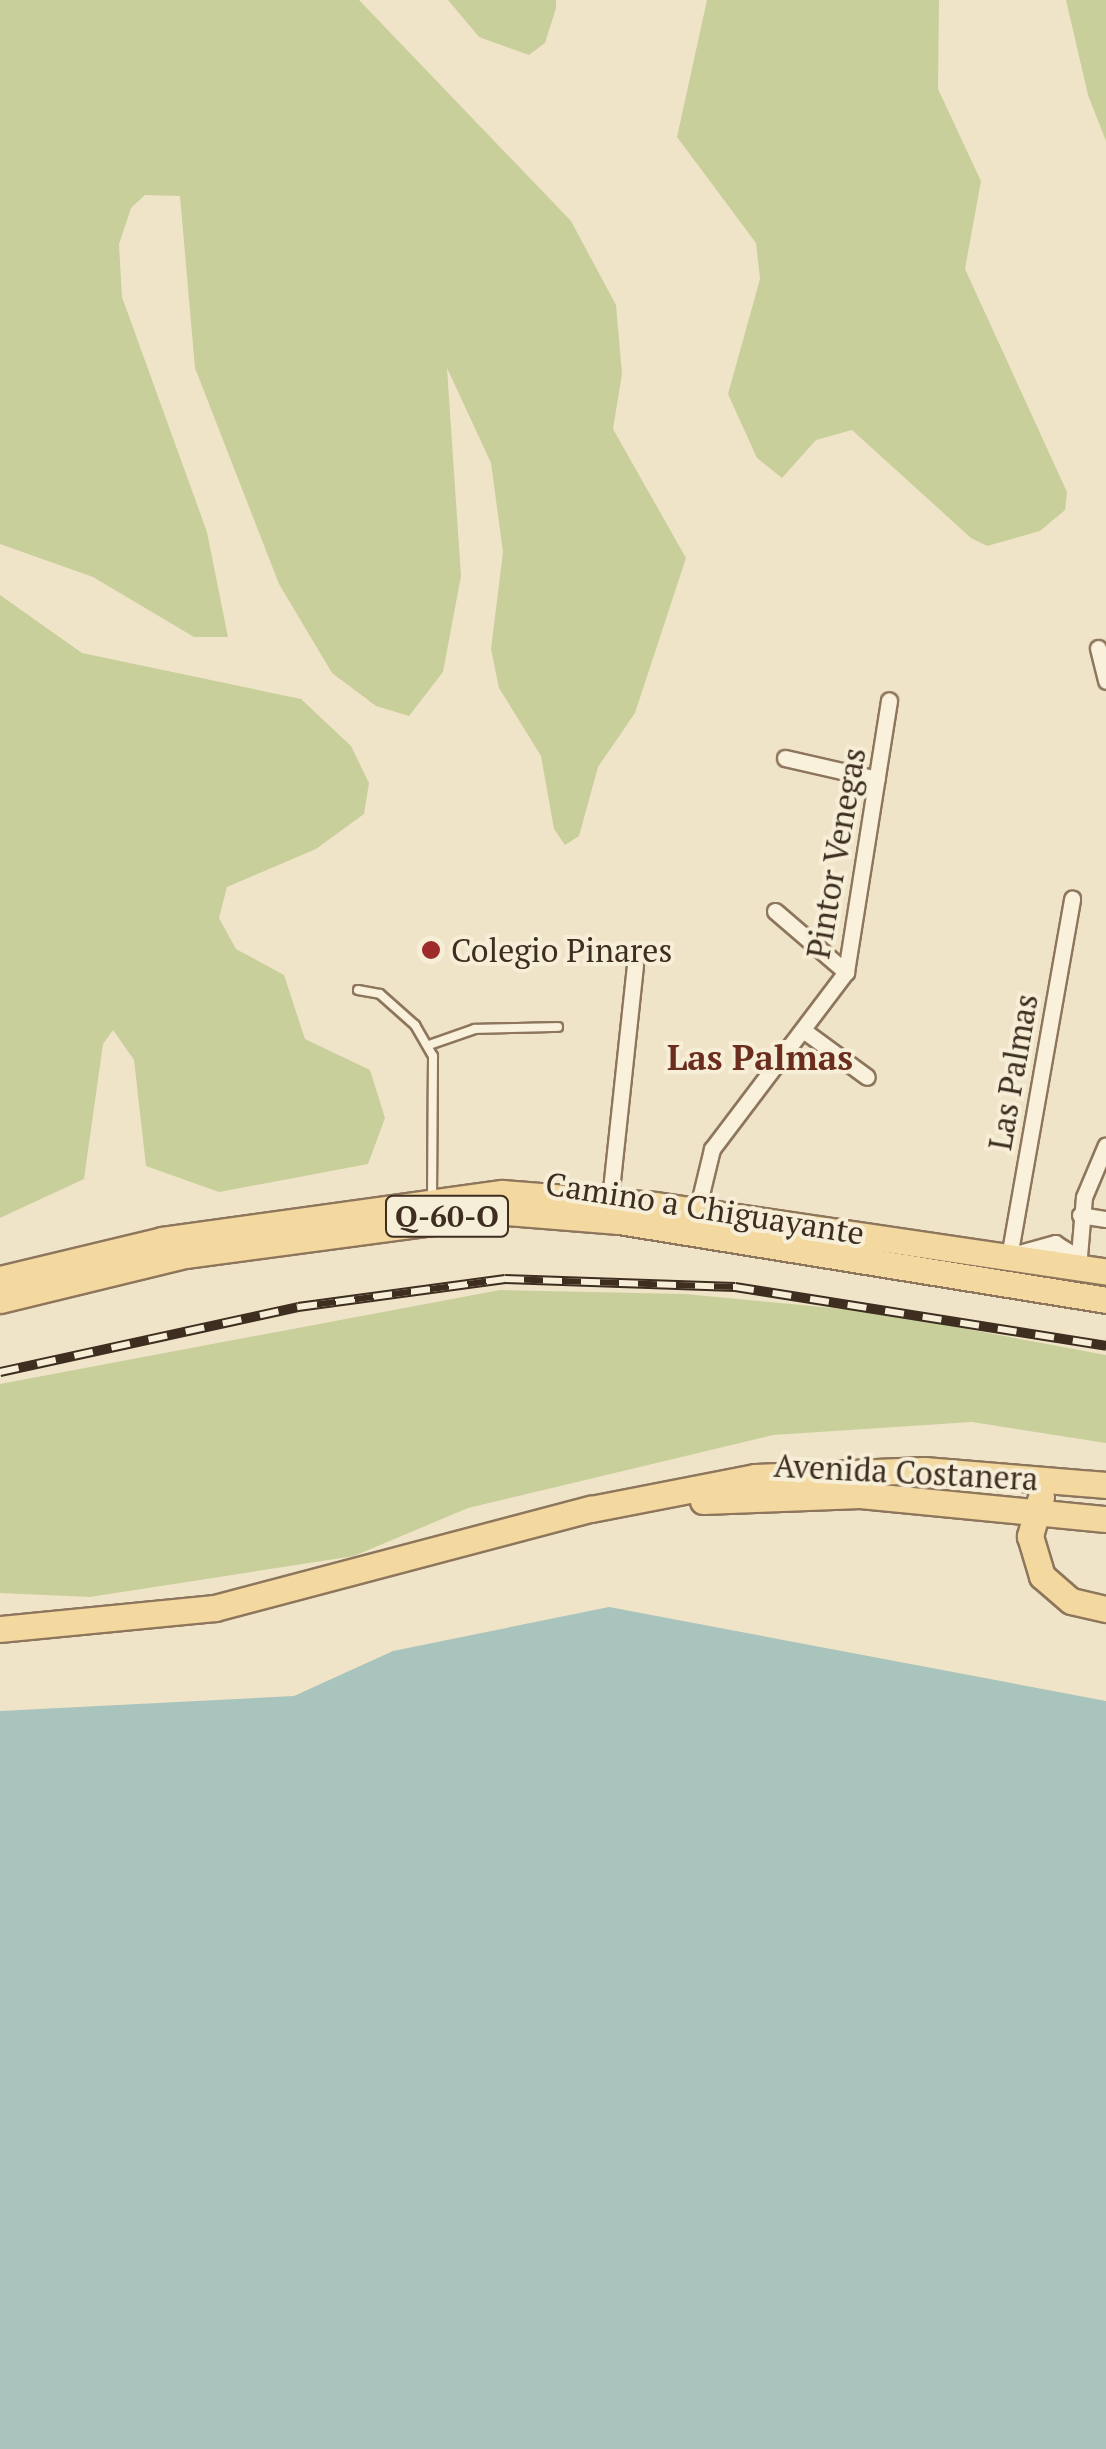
<!DOCTYPE html>
<html>
<head>
<meta charset="utf-8">
<style>
  body { margin:0 }
  #map { position:relative; width:1106px; height:2449px; overflow:hidden; background:#f0e4c8; font-family:"PT Serif",serif }
  div>[style] { position:absolute }
  .green>* { inset:0; background:#c9cf9b }
  .water>* { inset:0; background:#a9c4bc }
  .roads { filter:drop-shadow(2px 0 #8d765c) drop-shadow(-2px 0 #8d765c) drop-shadow(0 2px #8d765c) drop-shadow(0 -2px #8d765c) }
  .lane>* { height:8px; margin:-4px; padding:0 4px; transform-origin:4px; border-radius:4px; background:#faf1dc }
  .street>* { height:15px; margin:-7.5px; padding:0 7.5px; transform-origin:7.5px; border-radius:7.5px; background:#faf1dc }
  .primary>* { height:25px; margin:-12.5px; padding:0 12.5px; transform-origin:12.5px; border-radius:12.5px; background:#f3d9a0 }
  .rail>* { height:10px; margin-top:-5px; transform-origin:0; background:repeating-linear-gradient(90deg,#f7eed8 0 19px,#3d2e20 0 38px); box-sizing:border-box; border-block:2px solid #3d2e20 }
  .dots>* { width:28px; height:28px; translate:-50% -50%; box-sizing:border-box; border:5px solid #f7eed8; border-radius:50% }
  span { translate:-50% -50%; white-space:nowrap; text-align:center; line-height:1.15; -webkit-text-stroke:8px #f7eed8; paint-order:stroke }
  .shield-label span { padding:2px 8px; background:#f7eed8; border:2px solid; border-radius:8px; -webkit-text-stroke-width:0 }
  .shield-label { font-size:30px; color:#3d2e20; font-weight:700 }
  .street-label { font-size:32px; color:#3d2e20 }
  .poi-label { font-size:32px; color:#3d2e20 }
  .left { translate:0 -50%; text-align:left }
  .neighbourhood-label { font-size:35px; color:#6b2e1e; font-weight:700 }
</style>
</head>
<body>
<div id="map">
  <div class="green">
    <i style="clip-path:polygon(0 0,359px 0,571px 221px,616px 305px,622px 374px,613px 429px,686px 558px,635px 713px,598px 767px,579px 836px,565px 845px,554px 829px,541px 756px,499px 688px,491px 649px,503px 552px,491px 463px,447px 368px,461px 576px,443px 672px,409px 716px,376px 706px,332px 673px,279px 584px,195px 368px,180px 196px,145px 195px,131px 208px,119px 244px,122px 297px,207px 532px,228px 637px,194px 637px,93px 577px,0 544px)"></i>
    <i style="clip-path:polygon(448px 0,556px 0,556px 8px,545px 43px,529px 55px,479px 37px)"></i>
    <i style="clip-path:polygon(707px 0,939px 0,938px 89px,981px 181px,965px 269px,1067px 492px,1065px 510px,1040px 531px,987px 546px,971px 538px,852px 430px,816px 440px,782px 478px,757px 458px,728px 394px,760px 279px,756px 243px,677px 137px)"></i>
    <i style="clip-path:polygon(1066px 0,1106px 0,1106px 141px,1088px 95px)"></i>
    <i style="clip-path:polygon(0 595px,82px 653px,301px 699px,351px 746px,369px 783px,364px 814px,316px 849px,227px 887px,219px 918px,236px 949px,284px 975px,305px 1039px,370px 1070px,385px 1118px,368px 1164px,219px 1192px,146px 1166px,134px 1060px,113px 1030px,103px 1044px,84px 1179px,0 1218px)"></i>
    <i style="clip-path:polygon(500px 1290px,685px 1294px,875px 1312px,1106px 1355px,1106px 1443px,972px 1422px,773px 1435px,468px 1508px,354px 1556px,90px 1597px,0 1593px,0 1384px)"></i>
  </div>
  <div class="water">
    <i style="clip-path:polygon(609px 1607px,1106px 1701px,1106px 2449px,0 2449px,0 1711px,294px 1696px,393px 1651px)"></i>
  </div>
  <div class="roads">
    <div class="lane">
      <i style="left:358px;top:990px;width:22px;rotate:10deg"></i>
      <i style="left:380px;top:994px;width:47px;rotate:41.5deg"></i>
      <i style="left:415px;top:1025px;width:36px;rotate:60deg"></i>
      <i style="left:433px;top:1056px;width:142px;rotate:90.4deg"></i>
      <i style="left:429px;top:1045px;width:49px;rotate:-19.2deg"></i>
      <i style="left:475px;top:1029px;width:83px;rotate:-1.4deg"></i>
    </div>
    <div class="street">
      <i style="left:1098px;top:648px;width:34px;rotate:76deg"></i>
      <i style="left:785px;top:758px;width:94px;rotate:12.9deg"></i>
      <i style="left:775px;top:911px;width:94px;rotate:40.7deg"></i>
      <i style="left:803px;top:1030px;width:79px;rotate:36.3deg"></i>
      <i style="left:610px;top:1199px;width:235px;rotate:-83.9deg"></i>
      <i style="left:697px;top:1211px;width:64px;rotate:-76.4deg"></i>
      <i style="left:712px;top:1149px;width:222px;rotate:-52.9deg"></i>
      <i style="left:846px;top:972px;width:275px;rotate:-81deg"></i>
      <i style="left:1080px;top:1215px;width:26px;rotate:9deg"></i>
      <i style="left:1012px;top:1255px;width:45px;rotate:-15.6deg"></i>
      <i style="left:1055px;top:1243px;width:28px;rotate:32deg"></i>
      <i style="left:1009px;top:1257px;width:364px;rotate:-80deg"></i>
      <i style="left:1078px;top:1268px;width:71px;rotate:-85.2deg"></i>
      <i style="left:1084px;top:1197px;width:56px;rotate:-67.1deg"></i>
    </div>
    <div class="primary">
      <i style="left:0;top:1279px;width:167px;rotate:-13.5deg"></i>
      <i style="left:162px;top:1240px;width:343px;rotate:-7.9deg"></i>
      <i style="left:502px;top:1193px;width:153px;rotate:4.5deg"></i>
      <i style="left:655px;top:1205px;width:456px;rotate:8.4deg"></i>
      <i style="left:0;top:1300px;width:190px;rotate:-13.7deg"></i>
      <i style="left:185px;top:1255px;width:325px;rotate:-7.6deg"></i>
      <i style="left:507px;top:1212px;width:112px;rotate:4.6deg"></i>
      <i style="left:619px;top:1221px;width:493px;rotate:9.2deg"></i>
      <i style="left:1041px;top:1497px;width:41px;rotate:105.8deg"></i>
      <i style="left:1030px;top:1536px;width:42px;rotate:73.3deg"></i>
      <i style="left:1042px;top:1576px;width:38px;rotate:41deg"></i>
      <i style="left:1071px;top:1601px;width:36px;rotate:13deg"></i>
      <i style="left:703px;top:1501px;width:157px;rotate:-2.2deg"></i>
      <i style="left:860px;top:1495px;width:247px;rotate:5.6deg"></i>
      <i style="left:0;top:1629px;width:216px;rotate:-5.6deg"></i>
      <i style="left:215px;top:1608px;width:389px;rotate:-14.8deg"></i>
      <i style="left:591px;top:1509px;width:167px;rotate:-11deg"></i>
      <i style="left:755px;top:1477px;width:169px;rotate:-2.4deg"></i>
      <i style="left:924px;top:1470px;width:183px;rotate:4.7deg"></i>
    </div>
  </div>
  <div class="rail">
    <i style="left:0;top:1372px;width:305px;rotate:-12.3deg"></i>
    <i style="left:298px;top:1307px;width:209px;rotate:-7.7deg"></i>
    <i style="left:505px;top:1279px;width:230px;rotate:2deg"></i>
    <i style="left:735px;top:1287px;width:376px;rotate:9deg"></i>
  </div>
  <div class="dots">
    <i style="left:431px;top:950px;background:#9e2a2b"></i>
  </div>
  <div class="shield-label">
    <span style="left:447px;top:1216px">Q-60-O</span>
  </div>
  <div class="street-label">
    <span style="left:836px;top:853px;rotate:-80deg">Pintor Venegas</span>
    <span style="left:1013px;top:1072px;rotate:-80deg">Las Palmas</span>
    <span style="left:705px;top:1208px;rotate:9deg">Camino a Chiguayante</span>
    <span style="left:906px;top:1472px;rotate:3deg">Avenida Costanera</span>
  </div>
  <div class="poi-label">
    <span class="left" style="left:451px;top:950px">Colegio Pinares</span>
  </div>
  <div class="neighbourhood-label">
    <span style="left:760px;top:1057px">Las Palmas</span>
  </div>
</div>
</body>
</html>
